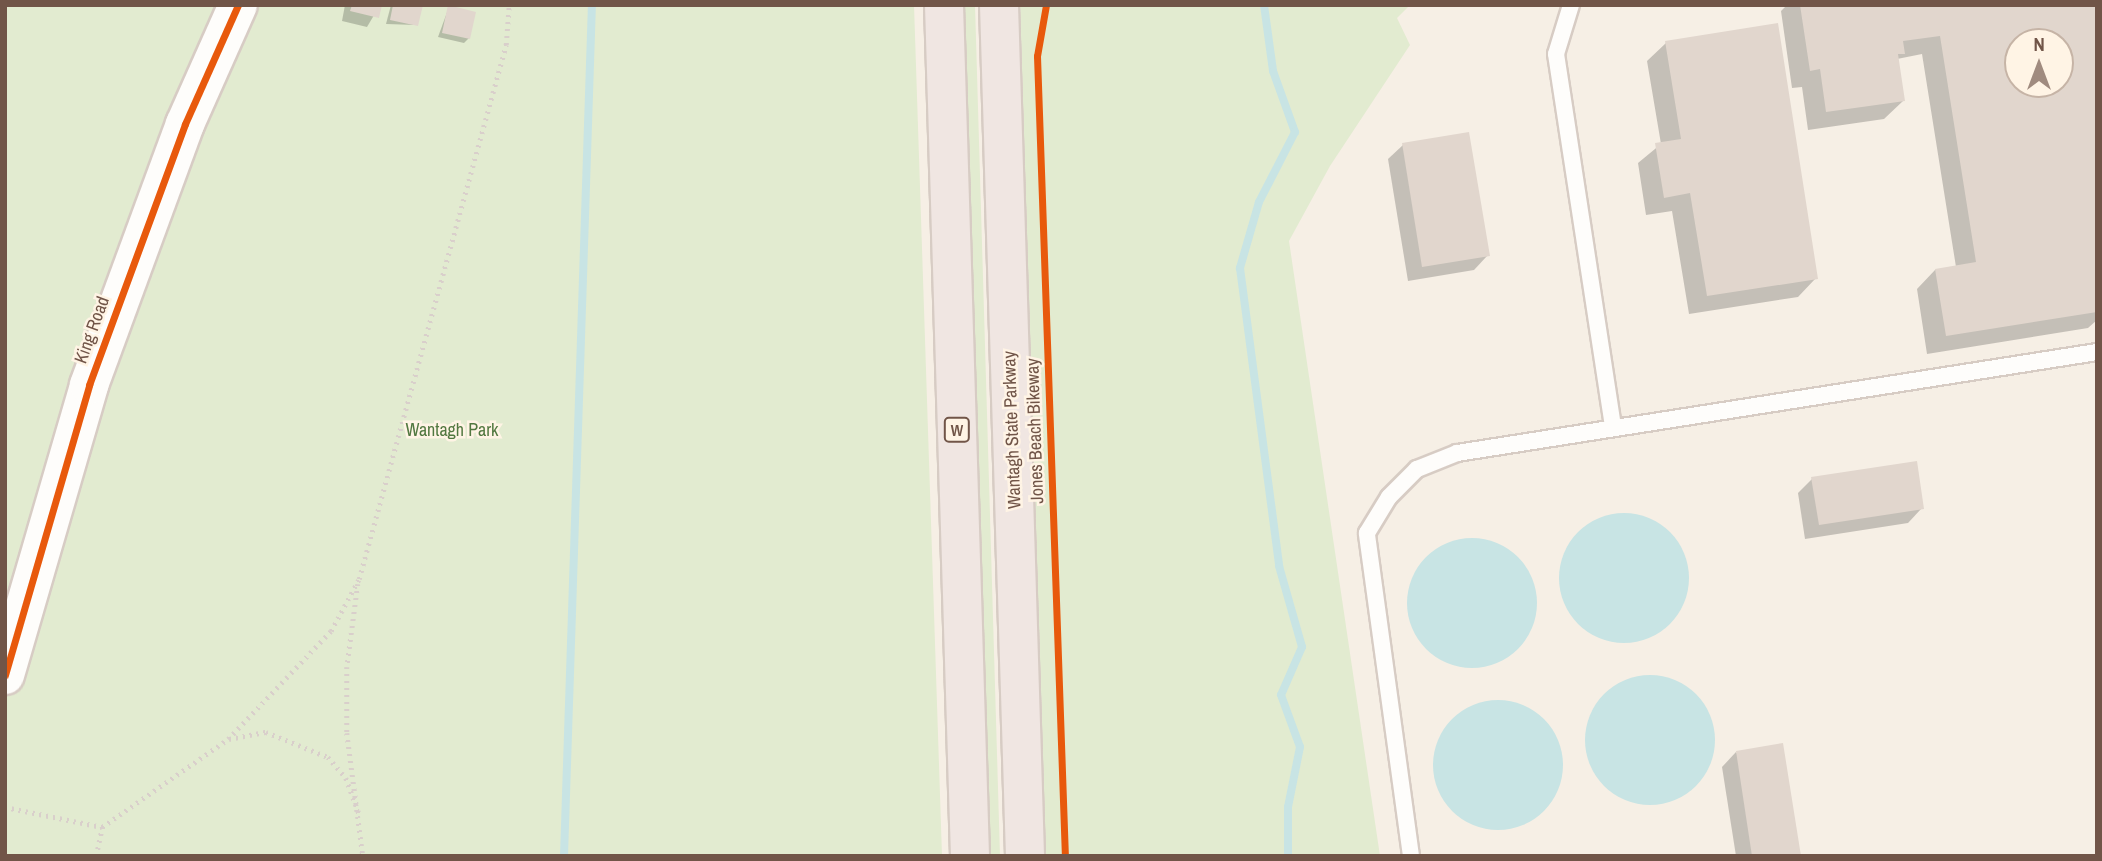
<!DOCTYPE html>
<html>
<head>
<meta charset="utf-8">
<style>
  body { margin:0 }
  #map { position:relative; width:2102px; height:861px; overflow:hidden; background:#f6efe5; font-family:"Archivo Narrow",sans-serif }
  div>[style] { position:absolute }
  .green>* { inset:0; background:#e2ebd0 }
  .water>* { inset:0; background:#c8e4e4 }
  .round { border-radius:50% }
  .shadow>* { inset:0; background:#0003 }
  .stream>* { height:8px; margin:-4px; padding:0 4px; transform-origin:4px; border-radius:4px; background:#c8e4e4 }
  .building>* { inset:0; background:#e1d6cd }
  .path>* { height:4.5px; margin-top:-2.25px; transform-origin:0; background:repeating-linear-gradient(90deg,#d9cfcb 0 2px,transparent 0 7px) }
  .roads { filter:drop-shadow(2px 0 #d7ccc4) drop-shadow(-2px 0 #d7ccc4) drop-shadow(0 2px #d7ccc4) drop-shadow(0 -2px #d7ccc4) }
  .service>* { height:16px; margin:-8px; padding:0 8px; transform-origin:8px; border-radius:8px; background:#fefdfb }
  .tertiary>* { height:38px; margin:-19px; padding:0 19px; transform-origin:19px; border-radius:19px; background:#fefdfb }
  .motorway>* { height:38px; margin:-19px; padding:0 19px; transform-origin:19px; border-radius:19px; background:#f0e6e2 }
  .cycleway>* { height:7px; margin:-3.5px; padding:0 3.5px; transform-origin:3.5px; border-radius:3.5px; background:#e8590c }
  span { translate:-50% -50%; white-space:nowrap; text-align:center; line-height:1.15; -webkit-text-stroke:5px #fff4e5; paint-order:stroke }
  .shield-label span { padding:2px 5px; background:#fff4e5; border:2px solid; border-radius:5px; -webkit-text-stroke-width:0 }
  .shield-label { font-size:16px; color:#715548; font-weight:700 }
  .street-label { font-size:18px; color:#715548 }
  .park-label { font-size:18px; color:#527840 }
  .frame { position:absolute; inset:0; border:7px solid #715548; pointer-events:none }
  .north { position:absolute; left:2004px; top:28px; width:70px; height:70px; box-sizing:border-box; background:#fff4e5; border:2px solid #c6b4a6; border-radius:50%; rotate:0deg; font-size:19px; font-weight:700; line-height:28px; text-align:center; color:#715548 }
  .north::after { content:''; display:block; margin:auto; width:24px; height:32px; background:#a08b7f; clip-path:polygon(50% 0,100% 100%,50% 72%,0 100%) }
</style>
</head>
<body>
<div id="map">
  <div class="green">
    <i style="clip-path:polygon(5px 5px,914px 5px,942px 856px,5px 856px)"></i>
    <i style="clip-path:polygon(961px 5px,975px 5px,1000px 856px,987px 856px)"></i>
    <i style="clip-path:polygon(1020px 5px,1410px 5px,1397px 18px,1410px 45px,1330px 166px,1289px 241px,1380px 856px,1046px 856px)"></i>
  </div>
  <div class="water">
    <i class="round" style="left:1559px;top:513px;width:130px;height:130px"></i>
    <i class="round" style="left:1407px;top:538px;width:130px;height:130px"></i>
    <i class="round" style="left:1585px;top:675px;width:130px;height:130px"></i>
    <i class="round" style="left:1433px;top:700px;width:130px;height:130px"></i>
  </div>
  <div class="shadow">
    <i style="clip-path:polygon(345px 5px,380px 5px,367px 27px,342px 21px)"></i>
    <i style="clip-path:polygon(391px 5px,421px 5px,416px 25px,386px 24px)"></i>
    <i style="clip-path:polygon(evenodd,1787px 5px,2097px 5px,2097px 320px,2088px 328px,1927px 354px,1917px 289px,1935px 270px,1956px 267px,1922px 54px,1897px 59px,1903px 101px,1884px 119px,1808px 130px,1802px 87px,1792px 88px,1781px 11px,1787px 5px,2018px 42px,2060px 42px,2060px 84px,2018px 84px,2018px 42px)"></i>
    <i style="clip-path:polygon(449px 7px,469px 38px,464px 43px,438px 37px)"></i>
    <i style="clip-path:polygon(1666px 43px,1816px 278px,1798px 297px,1689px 314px,1672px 211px,1646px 215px,1638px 163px,1661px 144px,1647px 61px)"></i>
    <i style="clip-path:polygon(1403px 145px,1488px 255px,1474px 270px,1408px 281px,1388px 159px)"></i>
    <i style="clip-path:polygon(1812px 479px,1922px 508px,1908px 523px,1805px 539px,1798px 493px)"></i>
    <i style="clip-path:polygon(1736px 752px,1799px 856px,1736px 856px,1722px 767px)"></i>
  </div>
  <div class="stream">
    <i style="left:1264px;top:5px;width:67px;rotate:82.2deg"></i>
    <i style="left:1273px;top:71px;width:65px;rotate:70.2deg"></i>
    <i style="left:1295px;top:132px;width:79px;rotate:117.2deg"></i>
    <i style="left:1259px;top:202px;width:69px;rotate:106.1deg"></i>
    <i style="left:1240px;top:268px;width:301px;rotate:82.5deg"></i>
    <i style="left:1279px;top:566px;width:84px;rotate:74.1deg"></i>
    <i style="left:1302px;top:647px;width:52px;rotate:113.6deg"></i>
    <i style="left:1281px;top:695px;width:55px;rotate:69.9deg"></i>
    <i style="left:1300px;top:747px;width:61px;rotate:101.3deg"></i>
    <i style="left:1288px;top:807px;width:49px;rotate:90deg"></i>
    <i style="left:564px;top:856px;width:851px;rotate:-88.12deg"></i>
  </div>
  <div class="building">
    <i style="clip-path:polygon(352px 5px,382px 5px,379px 18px,350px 11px)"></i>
    <i style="clip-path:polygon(393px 5px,423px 5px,418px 26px,390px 20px)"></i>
    <i style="clip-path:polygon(448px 5px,476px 12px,470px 39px,442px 33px)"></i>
    <i style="clip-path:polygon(evenodd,1800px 5px,2097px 5px,2097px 312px,1946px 336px,1935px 269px,1976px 262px,1940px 36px,1903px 41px,1905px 54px,1898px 54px,1905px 101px,1826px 112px,1820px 69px,1810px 71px,1800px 5px,2018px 42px,2060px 42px,2060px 84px,2018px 84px,2018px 42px)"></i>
    <i style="clip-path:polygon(1778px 23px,1818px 279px,1707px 296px,1690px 193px,1664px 198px,1655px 143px,1681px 139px,1665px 41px)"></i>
    <i style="clip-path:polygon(1469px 132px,1490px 256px,1422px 267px,1402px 143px)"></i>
    <i style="clip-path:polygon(1917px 461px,1924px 509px,1819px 525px,1811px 477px)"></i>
    <i style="clip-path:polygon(1783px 743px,1801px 856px,1752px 856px,1736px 751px)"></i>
  </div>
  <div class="path">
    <i style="left:358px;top:584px;width:84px;rotate:97.5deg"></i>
    <i style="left:347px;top:667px;width:66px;rotate:90deg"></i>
    <i style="left:347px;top:733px;width:124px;rotate:82.6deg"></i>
    <i style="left:229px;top:739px;width:38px;rotate:-11deg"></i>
    <i style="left:266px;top:732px;width:67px;rotate:22deg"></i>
    <i style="left:328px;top:757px;width:28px;rotate:49deg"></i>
    <i style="left:346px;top:778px;width:40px;rotate:69.8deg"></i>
    <i style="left:5px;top:807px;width:99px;rotate:11.7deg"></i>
    <i style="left:96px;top:856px;width:30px;rotate:-78deg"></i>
    <i style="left:102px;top:827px;width:154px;rotate:-34.9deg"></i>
    <i style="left:228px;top:739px;width:149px;rotate:-46.4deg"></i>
    <i style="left:331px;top:631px;width:59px;rotate:-61.7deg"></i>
    <i style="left:359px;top:579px;width:554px;rotate:-74.61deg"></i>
    <i style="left:506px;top:45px;width:40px;rotate:-85.7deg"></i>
  </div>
  <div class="roads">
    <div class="service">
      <i style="left:1571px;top:5px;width:51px;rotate:107deg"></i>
      <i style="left:1556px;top:54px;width:377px;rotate:81.3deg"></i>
      <i style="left:1411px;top:856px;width:326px;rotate:-97.8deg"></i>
      <i style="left:1367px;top:533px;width:42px;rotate:-58.6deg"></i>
      <i style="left:1389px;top:497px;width:40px;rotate:-45deg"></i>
      <i style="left:1417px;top:469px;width:43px;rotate:-21.8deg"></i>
      <i style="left:1457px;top:453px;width:648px;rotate:-8.97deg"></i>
    </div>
    <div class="tertiary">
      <i style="left:5px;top:675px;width:302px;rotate:-73.8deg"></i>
      <i style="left:89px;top:385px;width:278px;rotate:-69.8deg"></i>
      <i style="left:185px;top:124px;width:130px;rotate:-66deg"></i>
    </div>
    <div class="motorway">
      <i style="left:944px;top:5px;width:851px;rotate:88.25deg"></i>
      <i style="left:999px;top:5px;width:851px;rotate:88.25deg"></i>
    </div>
  </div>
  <div class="cycleway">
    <i style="left:1046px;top:5px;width:52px;rotate:100deg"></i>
    <i style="left:1037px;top:56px;width:800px;rotate:88deg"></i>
    <i style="left:5px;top:675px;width:302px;rotate:-73.8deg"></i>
    <i style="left:89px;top:385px;width:278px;rotate:-69.8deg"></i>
    <i style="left:185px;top:124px;width:130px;rotate:-66deg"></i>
  </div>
  <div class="shield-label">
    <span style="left:957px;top:430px">W</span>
  </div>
  <div class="street-label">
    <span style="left:92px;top:330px;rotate:-70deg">King Road</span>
    <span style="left:1012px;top:430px;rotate:-92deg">Wantagh State Parkway</span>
    <span style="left:1035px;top:431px;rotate:-92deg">Jones Beach Bikeway</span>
  </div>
  <div class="park-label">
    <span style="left:452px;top:430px">Wantagh Park</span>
  </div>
  <div class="frame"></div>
  <div class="north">N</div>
</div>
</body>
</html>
